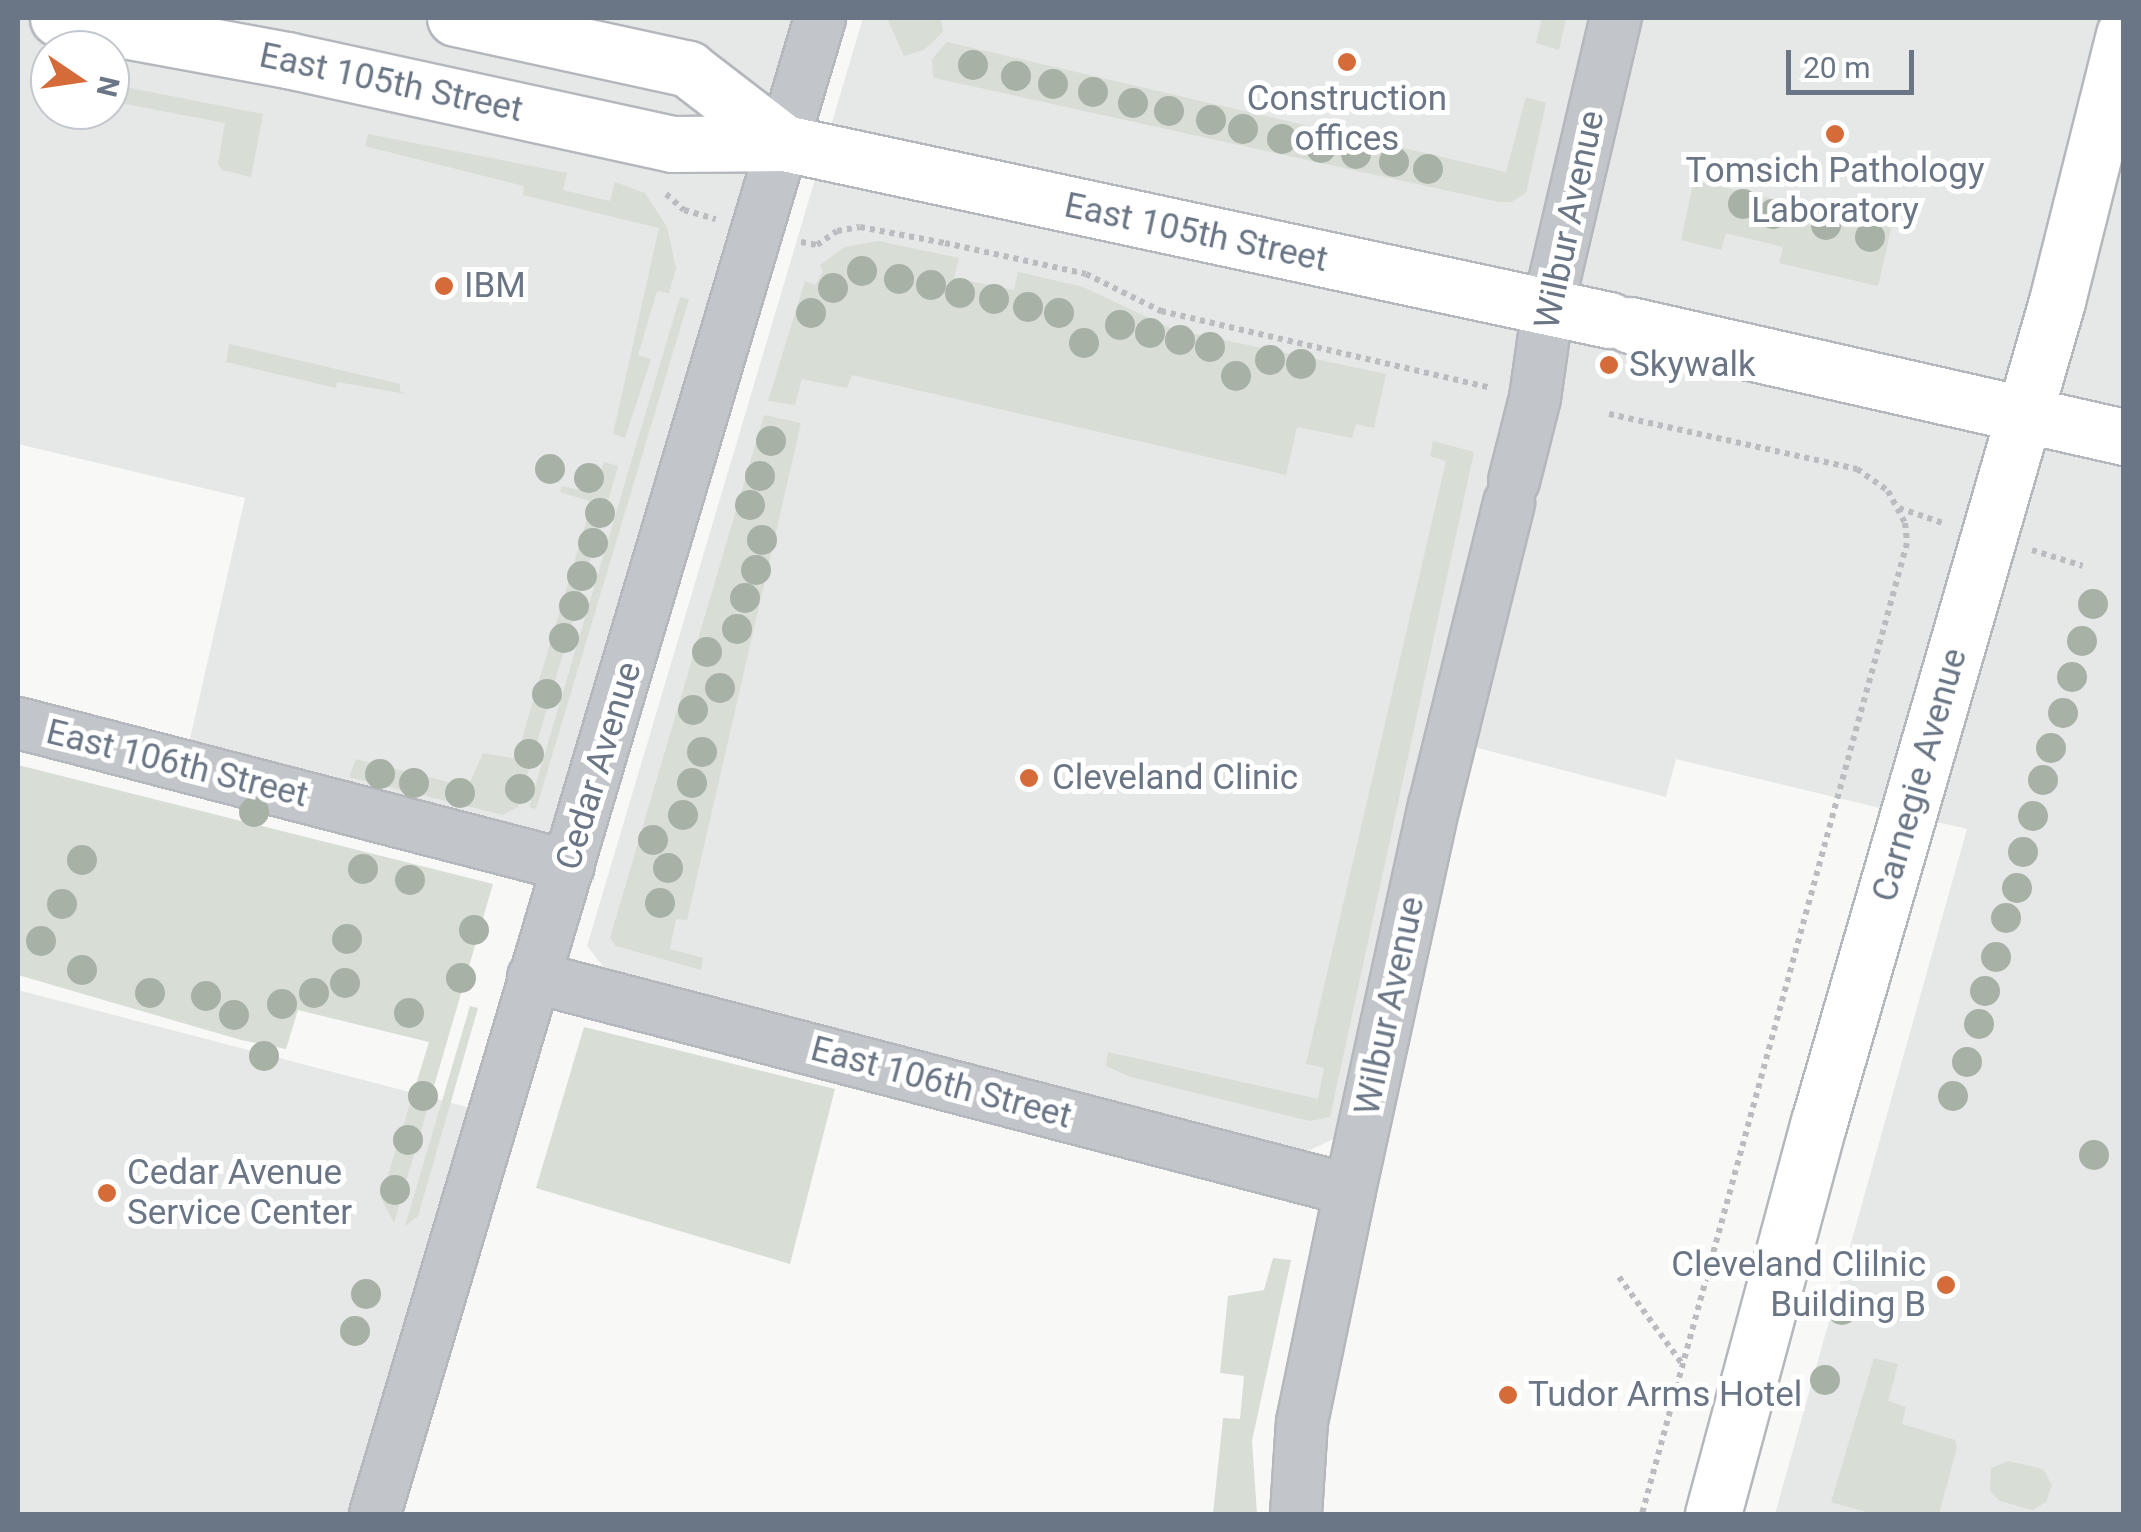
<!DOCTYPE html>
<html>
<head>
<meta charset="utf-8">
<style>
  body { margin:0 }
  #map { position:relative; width:2141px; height:1532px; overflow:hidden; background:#f8f8f6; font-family:Roboto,sans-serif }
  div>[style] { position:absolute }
  .built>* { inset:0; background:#e6e7e7 }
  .green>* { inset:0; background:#d8ddd6 }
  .path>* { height:6px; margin-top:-3px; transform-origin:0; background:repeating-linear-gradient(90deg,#babcbf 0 5px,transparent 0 10px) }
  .roads { filter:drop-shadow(2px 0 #b4b7bc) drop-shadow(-2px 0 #b4b7bc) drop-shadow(0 2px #b4b7bc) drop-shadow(0 -2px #b4b7bc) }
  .minor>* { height:50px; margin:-25px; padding:0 25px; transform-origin:25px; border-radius:25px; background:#c2c5c9 }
  .major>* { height:55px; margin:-27.5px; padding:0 27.5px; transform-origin:27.5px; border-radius:27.5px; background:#fff }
  .trees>* { width:30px; height:30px; margin:-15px; border-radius:50%; background:#a8b1a6 }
  .dots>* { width:28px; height:28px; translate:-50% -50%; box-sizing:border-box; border:5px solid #fff; border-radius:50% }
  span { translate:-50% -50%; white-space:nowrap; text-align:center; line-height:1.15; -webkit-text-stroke:10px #fff; paint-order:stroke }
  .street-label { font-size:35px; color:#6a7685 }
  .poi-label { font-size:35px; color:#6a7685 }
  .left { translate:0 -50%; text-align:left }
  .right { translate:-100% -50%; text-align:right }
  .frame { position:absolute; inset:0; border:20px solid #6a7685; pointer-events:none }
  .north { position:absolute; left:30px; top:30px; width:100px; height:100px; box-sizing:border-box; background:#fff; border:2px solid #c3c8ce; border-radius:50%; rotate:103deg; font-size:28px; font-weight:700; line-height:40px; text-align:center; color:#6a7685 }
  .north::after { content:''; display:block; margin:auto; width:35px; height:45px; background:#d56b39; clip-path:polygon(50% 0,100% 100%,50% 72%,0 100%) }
  .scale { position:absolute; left:1786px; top:50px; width:128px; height:45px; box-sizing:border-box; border:5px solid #6a7685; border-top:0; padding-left:12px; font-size:30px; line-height:35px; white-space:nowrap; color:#6a7685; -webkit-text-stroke:8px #fff; paint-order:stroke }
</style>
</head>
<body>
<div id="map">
  <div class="built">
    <i style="clip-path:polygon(evenodd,18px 18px,820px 18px,569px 866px,184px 765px,245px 498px,18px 444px,18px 18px,50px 50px,110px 50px,110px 110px,50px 110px,50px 50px)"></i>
    <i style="clip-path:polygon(863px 18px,2123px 18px,2123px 1514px,1775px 1514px,1967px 829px,1676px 759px,1666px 797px,1432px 736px,1341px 1135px,1306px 1152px,611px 976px,587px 946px)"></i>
    <i style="clip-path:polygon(18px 990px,494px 1114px,375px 1514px,18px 1514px)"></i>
  </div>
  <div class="green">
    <i style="clip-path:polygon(887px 18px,941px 18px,943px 32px,924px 50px,904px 56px)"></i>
    <i style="clip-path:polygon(1542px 18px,1566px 18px,1559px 50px,1536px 43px)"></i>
    <i style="clip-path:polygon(947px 42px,1506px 172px,1526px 97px,1546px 103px,1526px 193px,1511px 202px,1499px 202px,939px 79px,933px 77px,932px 59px)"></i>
    <i style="clip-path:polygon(110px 84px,263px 114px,251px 177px,222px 170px,218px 164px,225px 123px,110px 101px)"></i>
    <i style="clip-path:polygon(368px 134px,567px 173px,563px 190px,610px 201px,615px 182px,645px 193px,667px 227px,676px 268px,669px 293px,657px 291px,638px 355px,651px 359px,625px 438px,613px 434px,659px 228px,523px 195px,524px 186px,365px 146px)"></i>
    <i style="clip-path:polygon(1694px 180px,1862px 221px,1867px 205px,1895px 211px,1878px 286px,1779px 263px,1783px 247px,1726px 233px,1721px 250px,1681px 240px)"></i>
    <i style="clip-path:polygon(878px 241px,959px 258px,954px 278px,1014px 290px,1018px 272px,1083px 287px,1172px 329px,1386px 374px,1374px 428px,1356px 424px,1352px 438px,1297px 427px,1286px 475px,852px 375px,847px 388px,802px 379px,795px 405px,768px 401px,805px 281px,815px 285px,823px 272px,820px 265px,845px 247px)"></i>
    <i style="clip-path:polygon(680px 297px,689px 299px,536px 809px,529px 807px)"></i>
    <i style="clip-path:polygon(229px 344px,400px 384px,400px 391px,407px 394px,337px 382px,336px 388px,226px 362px)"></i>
    <i style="clip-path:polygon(764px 415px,801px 423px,687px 920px,676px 919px,670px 949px,703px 958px,701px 970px,616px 946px,610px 938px)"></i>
    <i style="clip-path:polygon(1433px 441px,1474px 452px,1330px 1117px,1310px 1121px,1131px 1077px,1106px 1066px,1108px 1052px,1318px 1099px,1324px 1068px,1306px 1064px,1446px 461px,1430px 456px)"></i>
    <i style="clip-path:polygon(604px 462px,618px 466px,518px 807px,503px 815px,349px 777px,356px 759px,468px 787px,483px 753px,516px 759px,592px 502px,560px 492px,562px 486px,594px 493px)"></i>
    <i style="clip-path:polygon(18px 765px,493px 884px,394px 1223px,381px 1198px,429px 1042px,298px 1010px,286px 1049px,241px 1040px,18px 975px)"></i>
    <i style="clip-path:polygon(470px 1006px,478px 1008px,418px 1216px,405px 1226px)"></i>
    <i style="clip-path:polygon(584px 1027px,835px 1089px,790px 1264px,536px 1188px)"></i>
    <i style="clip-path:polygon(1273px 1258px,1291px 1260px,1252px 1441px,1257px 1514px,1213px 1514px,1223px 1418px,1240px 1419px,1244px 1376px,1220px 1373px,1228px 1296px,1264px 1290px)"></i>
    <i style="clip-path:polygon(1874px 1358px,1898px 1364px,1888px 1401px,1906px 1407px,1902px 1424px,1955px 1440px,1957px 1447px,1939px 1514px,1873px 1514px,1831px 1502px)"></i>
    <i style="clip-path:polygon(2009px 1461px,2043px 1469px,2052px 1485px,2046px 1502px,2032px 1510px,2000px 1501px,1990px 1491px,1991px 1468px)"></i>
  </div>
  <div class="path">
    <i style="left:666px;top:194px;width:24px;rotate:42deg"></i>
    <i style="left:684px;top:210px;width:33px;rotate:16deg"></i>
    <i style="left:801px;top:242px;width:16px;rotate:11deg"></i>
    <i style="left:817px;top:245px;width:24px;rotate:-35deg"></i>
    <i style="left:837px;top:231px;width:23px;rotate:-10deg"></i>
    <i style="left:860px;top:227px;width:86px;rotate:10.7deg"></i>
    <i style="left:945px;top:243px;width:144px;rotate:12.4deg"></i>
    <i style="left:1086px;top:274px;width:84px;rotate:26.3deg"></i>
    <i style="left:1161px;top:311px;width:339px;rotate:13.1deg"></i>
    <i style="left:1609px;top:414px;width:254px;rotate:12.5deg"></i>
    <i style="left:1857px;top:469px;width:38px;rotate:35deg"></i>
    <i style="left:1888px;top:491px;width:36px;rotate:62deg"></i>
    <i style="left:1905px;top:523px;width:20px;rotate:84deg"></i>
    <i style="left:1907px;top:543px;width:1007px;rotate:105.27deg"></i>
    <i style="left:1899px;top:508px;width:46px;rotate:18.8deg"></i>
    <i style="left:2032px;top:550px;width:53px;rotate:17.4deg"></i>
    <i style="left:1619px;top:1277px;width:109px;rotate:54deg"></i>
  </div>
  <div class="roads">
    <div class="minor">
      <i style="left:1514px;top:481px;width:86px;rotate:-75.8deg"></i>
      <i style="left:1535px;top:398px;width:92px;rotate:-81.9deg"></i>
      <i style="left:1548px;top:307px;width:297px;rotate:-76.8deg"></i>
      <i style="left:18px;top:723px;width:569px;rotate:14.55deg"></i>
      <i style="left:533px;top:977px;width:844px;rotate:14.61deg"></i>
      <i style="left:375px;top:1514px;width:1561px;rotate:-73.43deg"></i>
      <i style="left:1296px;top:1514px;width:92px;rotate:-86.3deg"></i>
      <i style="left:1302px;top:1422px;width:237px;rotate:-78.3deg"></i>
      <i style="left:1350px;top:1190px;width:393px;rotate:-77.7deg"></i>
      <i style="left:1434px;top:806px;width:313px;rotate:-76.1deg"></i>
    </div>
    <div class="major">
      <i style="left:58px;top:18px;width:233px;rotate:10.4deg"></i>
      <i style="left:287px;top:60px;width:394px;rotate:12.3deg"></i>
      <i style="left:672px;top:144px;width:112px;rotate:-0.5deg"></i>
      <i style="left:784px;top:143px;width:844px;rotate:12.11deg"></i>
      <i style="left:455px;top:18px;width:239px;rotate:12.3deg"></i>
      <i style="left:688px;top:69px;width:121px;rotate:37.6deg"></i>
      <i style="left:1630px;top:325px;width:507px;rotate:12.77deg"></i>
      <i style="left:1713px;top:1514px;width:406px;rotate:-74.9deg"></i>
      <i style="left:1819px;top:1122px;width:855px;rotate:-73.83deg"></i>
      <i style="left:2057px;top:301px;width:275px;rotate:-75.9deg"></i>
    </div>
  </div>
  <div class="trees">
    <i style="left:973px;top:65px"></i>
    <i style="left:1016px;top:76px"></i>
    <i style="left:1053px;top:84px"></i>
    <i style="left:1093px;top:92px"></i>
    <i style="left:1133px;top:103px"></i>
    <i style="left:1169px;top:111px"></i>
    <i style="left:1211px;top:120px"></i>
    <i style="left:1243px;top:129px"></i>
    <i style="left:1282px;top:139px"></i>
    <i style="left:1321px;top:148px"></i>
    <i style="left:1356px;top:154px"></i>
    <i style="left:1394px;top:162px"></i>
    <i style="left:1428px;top:169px"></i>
    <i style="left:1743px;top:204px"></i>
    <i style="left:1773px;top:214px"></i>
    <i style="left:1826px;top:225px"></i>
    <i style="left:1870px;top:237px"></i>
    <i style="left:862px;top:271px"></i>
    <i style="left:899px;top:279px"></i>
    <i style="left:931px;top:285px"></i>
    <i style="left:833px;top:288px"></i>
    <i style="left:960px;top:293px"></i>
    <i style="left:994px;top:299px"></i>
    <i style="left:1028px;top:307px"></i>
    <i style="left:811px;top:313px"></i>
    <i style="left:1059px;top:313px"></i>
    <i style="left:1120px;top:325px"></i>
    <i style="left:1150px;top:333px"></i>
    <i style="left:1180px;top:340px"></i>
    <i style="left:1084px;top:343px"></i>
    <i style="left:1210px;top:347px"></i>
    <i style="left:1270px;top:360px"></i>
    <i style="left:1301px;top:364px"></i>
    <i style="left:1236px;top:376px"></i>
    <i style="left:771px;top:441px"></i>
    <i style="left:550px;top:469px"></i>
    <i style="left:760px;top:476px"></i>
    <i style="left:589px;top:478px"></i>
    <i style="left:750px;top:505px"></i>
    <i style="left:600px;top:513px"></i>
    <i style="left:762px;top:540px"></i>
    <i style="left:593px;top:543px"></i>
    <i style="left:756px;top:570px"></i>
    <i style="left:582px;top:576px"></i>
    <i style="left:745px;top:598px"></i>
    <i style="left:2093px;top:604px"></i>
    <i style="left:574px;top:606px"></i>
    <i style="left:737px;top:629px"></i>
    <i style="left:564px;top:638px"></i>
    <i style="left:2082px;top:641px"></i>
    <i style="left:707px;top:652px"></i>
    <i style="left:2072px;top:677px"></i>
    <i style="left:720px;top:688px"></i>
    <i style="left:547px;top:694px"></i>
    <i style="left:693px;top:710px"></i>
    <i style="left:2063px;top:713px"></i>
    <i style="left:2051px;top:748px"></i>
    <i style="left:702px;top:752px"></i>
    <i style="left:529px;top:754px"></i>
    <i style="left:380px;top:774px"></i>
    <i style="left:2043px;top:780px"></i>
    <i style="left:414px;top:783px"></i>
    <i style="left:692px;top:783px"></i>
    <i style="left:520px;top:789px"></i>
    <i style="left:460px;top:793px"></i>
    <i style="left:254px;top:812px"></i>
    <i style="left:683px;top:815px"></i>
    <i style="left:2033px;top:816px"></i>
    <i style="left:653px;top:840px"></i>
    <i style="left:2023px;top:852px"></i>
    <i style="left:82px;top:860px"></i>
    <i style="left:668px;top:868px"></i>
    <i style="left:363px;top:869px"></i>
    <i style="left:410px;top:880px"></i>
    <i style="left:2017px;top:888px"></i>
    <i style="left:660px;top:903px"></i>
    <i style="left:62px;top:904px"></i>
    <i style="left:2006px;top:918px"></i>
    <i style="left:474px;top:930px"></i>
    <i style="left:347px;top:939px"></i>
    <i style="left:41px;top:941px"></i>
    <i style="left:1996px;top:957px"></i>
    <i style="left:82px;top:970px"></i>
    <i style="left:461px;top:978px"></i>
    <i style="left:345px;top:983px"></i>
    <i style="left:1985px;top:991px"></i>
    <i style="left:150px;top:993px"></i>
    <i style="left:314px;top:993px"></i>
    <i style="left:206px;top:996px"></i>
    <i style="left:282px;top:1004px"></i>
    <i style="left:409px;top:1013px"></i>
    <i style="left:234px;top:1015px"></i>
    <i style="left:1979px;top:1024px"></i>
    <i style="left:264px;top:1056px"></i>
    <i style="left:1967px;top:1062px"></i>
    <i style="left:423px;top:1096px"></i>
    <i style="left:1953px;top:1096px"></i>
    <i style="left:408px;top:1140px"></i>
    <i style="left:2094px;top:1155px"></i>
    <i style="left:395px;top:1190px"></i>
    <i style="left:366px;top:1294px"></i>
    <i style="left:1842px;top:1310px"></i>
    <i style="left:355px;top:1331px"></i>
    <i style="left:1825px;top:1380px"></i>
  </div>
  <div class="dots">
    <i style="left:1347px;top:62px;background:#d56b39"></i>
    <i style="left:1835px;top:134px;background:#d56b39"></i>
    <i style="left:444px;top:286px;background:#d56b39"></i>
    <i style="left:1609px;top:365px;background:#d56b39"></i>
    <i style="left:1029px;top:778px;background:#d56b39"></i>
    <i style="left:107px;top:1193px;background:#d56b39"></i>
    <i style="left:1946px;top:1285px;background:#d56b39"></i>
    <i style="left:1508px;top:1395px;background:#d56b39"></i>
  </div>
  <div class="street-label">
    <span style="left:391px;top:83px;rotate:12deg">East 105th Street</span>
    <span style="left:1570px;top:220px;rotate:-78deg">Wilbur Avenue</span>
    <span style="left:1196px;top:233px;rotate:12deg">East 105th Street</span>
    <span style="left:177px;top:764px;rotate:14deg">East 106th Street</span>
    <span style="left:599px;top:766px;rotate:-73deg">Cedar Avenue</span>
    <span style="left:1920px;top:775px;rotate:-74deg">Carnegie Avenue</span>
    <span style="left:1390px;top:1006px;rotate:-78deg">Wilbur Avenue</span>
    <span style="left:941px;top:1083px;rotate:15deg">East 106th Street</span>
  </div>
  <div class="poi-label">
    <span style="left:1347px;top:119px">Construction<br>offices</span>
    <span style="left:1835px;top:191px">Tomsich Pathology<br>Laboratory</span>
    <span class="left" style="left:464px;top:286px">IBM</span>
    <span class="left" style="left:1629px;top:365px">Skywalk</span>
    <span class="left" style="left:1052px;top:778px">Cleveland Clinic</span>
    <span class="left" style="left:127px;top:1193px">Cedar Avenue<br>Service Center</span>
    <span class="right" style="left:1926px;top:1285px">Cleveland Clilnic<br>Building B</span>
    <span class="left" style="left:1528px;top:1395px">Tudor Arms Hotel</span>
  </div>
  <div class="frame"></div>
  <div class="north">N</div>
  <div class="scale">20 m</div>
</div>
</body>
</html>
